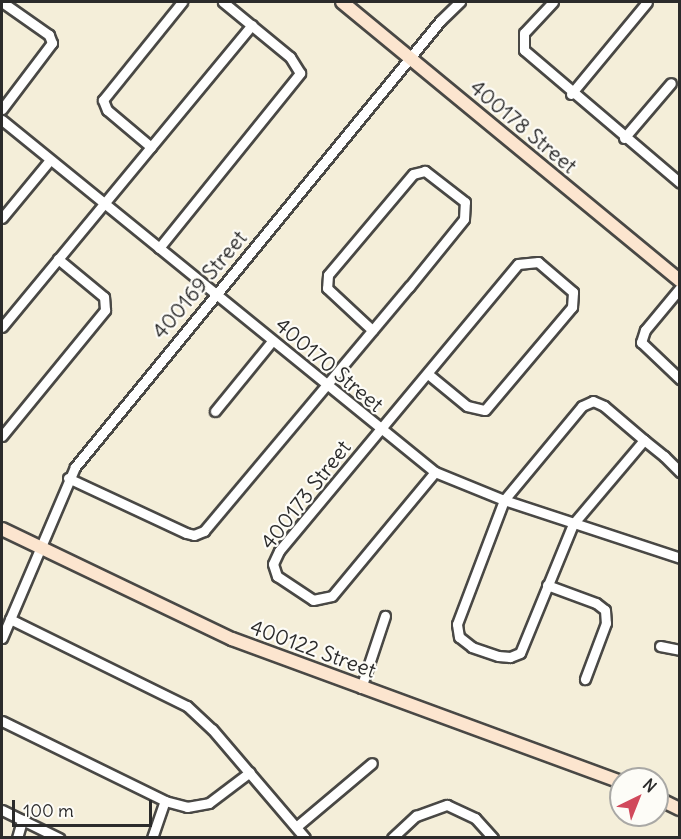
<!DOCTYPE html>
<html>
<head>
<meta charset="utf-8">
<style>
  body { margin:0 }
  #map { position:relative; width:681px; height:839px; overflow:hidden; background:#f4eed9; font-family:Delius,sans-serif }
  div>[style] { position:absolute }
  .roads { filter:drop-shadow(2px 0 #494845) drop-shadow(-2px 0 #494845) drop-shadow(0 2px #494845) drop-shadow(0 -2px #494845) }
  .street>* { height:9px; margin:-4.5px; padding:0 4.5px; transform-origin:4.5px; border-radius:4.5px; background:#fff }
  .secondary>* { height:12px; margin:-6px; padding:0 6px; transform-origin:6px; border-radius:6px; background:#fce5cf }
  span { translate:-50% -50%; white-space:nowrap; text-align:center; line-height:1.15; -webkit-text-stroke:4.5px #fdfcf7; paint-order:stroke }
  .street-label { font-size:21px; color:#2b2b2b }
  .frame { position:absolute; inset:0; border:3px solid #2b2b2b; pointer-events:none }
  .north { position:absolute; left:609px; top:767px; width:60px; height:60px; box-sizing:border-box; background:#fdfcf7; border:2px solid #a9a8a5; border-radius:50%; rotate:43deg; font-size:16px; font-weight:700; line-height:24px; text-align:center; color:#2b2b2b }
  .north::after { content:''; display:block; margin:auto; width:21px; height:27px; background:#d1495b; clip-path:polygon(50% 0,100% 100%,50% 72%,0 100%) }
  .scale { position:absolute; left:12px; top:800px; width:140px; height:27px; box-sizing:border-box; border:3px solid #2b2b2b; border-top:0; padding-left:8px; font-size:18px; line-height:21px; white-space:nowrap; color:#2b2b2b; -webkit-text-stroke:4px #fdfcf7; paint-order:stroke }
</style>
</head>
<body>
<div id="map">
  <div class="roads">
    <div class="street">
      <i style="left:553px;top:2px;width:42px;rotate:133.1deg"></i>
      <i style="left:524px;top:33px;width:17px;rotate:90deg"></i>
      <i style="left:524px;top:50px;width:205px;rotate:40.4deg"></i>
      <i style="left:571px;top:94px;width:119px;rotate:-50.4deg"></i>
      <i style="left:2px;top:109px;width:83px;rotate:-52.9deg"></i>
      <i style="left:52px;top:43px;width:9px;rotate:-111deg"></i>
      <i style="left:49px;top:35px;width:57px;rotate:-144.9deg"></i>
      <i style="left:2px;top:120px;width:558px;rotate:39.11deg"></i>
      <i style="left:435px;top:472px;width:74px;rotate:22.1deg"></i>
      <i style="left:504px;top:500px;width:185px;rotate:18.2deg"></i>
      <i style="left:624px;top:138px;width:72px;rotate:-49.5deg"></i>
      <i style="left:151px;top:147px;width:57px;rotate:-139.9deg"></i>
      <i style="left:107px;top:110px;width:11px;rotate:-112deg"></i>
      <i style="left:103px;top:100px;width:126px;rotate:-51.1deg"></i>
      <i style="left:2px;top:218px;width:75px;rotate:-50.4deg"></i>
      <i style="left:159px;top:248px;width:225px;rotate:-51.1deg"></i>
      <i style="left:300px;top:73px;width:19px;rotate:-122deg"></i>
      <i style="left:290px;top:57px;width:87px;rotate:-140.6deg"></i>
      <i style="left:680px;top:288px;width:55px;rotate:129.8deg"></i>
      <i style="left:645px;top:330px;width:13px;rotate:108deg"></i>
      <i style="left:641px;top:342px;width:54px;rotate:43.5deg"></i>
      <i style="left:2px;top:327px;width:392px;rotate:-50.4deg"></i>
      <i style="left:428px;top:374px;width:50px;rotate:39.4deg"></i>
      <i style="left:467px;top:406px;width:18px;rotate:13deg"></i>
      <i style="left:485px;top:410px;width:135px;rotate:-49.8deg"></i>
      <i style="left:572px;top:307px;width:15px;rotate:-86deg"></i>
      <i style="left:573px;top:292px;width:46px;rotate:-139.4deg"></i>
      <i style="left:538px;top:262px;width:20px;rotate:174deg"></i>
      <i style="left:518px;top:264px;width:373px;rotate:129.8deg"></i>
      <i style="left:279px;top:551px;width:14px;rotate:115deg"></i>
      <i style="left:273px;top:564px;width:13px;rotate:72deg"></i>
      <i style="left:277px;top:576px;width:43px;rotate:33.7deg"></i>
      <i style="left:313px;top:600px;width:19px;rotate:-12deg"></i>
      <i style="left:332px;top:596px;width:161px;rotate:-50.3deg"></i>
      <i style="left:215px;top:411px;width:90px;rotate:-50.8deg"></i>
      <i style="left:2px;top:436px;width:163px;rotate:-50.7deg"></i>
      <i style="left:105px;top:310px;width:13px;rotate:-94deg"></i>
      <i style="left:104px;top:297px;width:60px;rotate:-140.4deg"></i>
      <i style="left:644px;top:440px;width:110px;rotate:130.2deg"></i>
      <i style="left:573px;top:524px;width:139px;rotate:112.3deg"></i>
      <i style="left:520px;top:653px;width:11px;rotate:158deg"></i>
      <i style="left:510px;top:657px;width:12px;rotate:-175deg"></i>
      <i style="left:498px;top:656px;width:28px;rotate:-161deg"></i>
      <i style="left:472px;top:647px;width:16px;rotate:-142deg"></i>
      <i style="left:459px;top:637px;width:13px;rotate:-99deg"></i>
      <i style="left:457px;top:624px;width:133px;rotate:-69.2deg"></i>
      <i style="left:504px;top:500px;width:122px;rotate:-50.3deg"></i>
      <i style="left:582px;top:406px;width:12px;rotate:-24deg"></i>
      <i style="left:593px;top:401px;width:12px;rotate:24deg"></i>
      <i style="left:604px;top:406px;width:52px;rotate:40.4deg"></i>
      <i style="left:644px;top:440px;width:26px;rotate:39deg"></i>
      <i style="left:664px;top:456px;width:23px;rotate:45deg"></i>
      <i style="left:68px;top:478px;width:130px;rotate:25deg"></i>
      <i style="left:186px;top:533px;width:8px;rotate:14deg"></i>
      <i style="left:194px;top:535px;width:11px;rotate:-22deg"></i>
      <i style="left:204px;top:531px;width:319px;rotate:-50deg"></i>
      <i style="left:409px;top:287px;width:87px;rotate:-51deg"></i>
      <i style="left:464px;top:219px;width:17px;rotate:-87deg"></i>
      <i style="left:465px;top:202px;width:51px;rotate:-142.2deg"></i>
      <i style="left:425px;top:171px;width:12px;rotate:166deg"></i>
      <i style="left:413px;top:174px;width:132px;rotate:130.1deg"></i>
      <i style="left:328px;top:275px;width:13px;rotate:94deg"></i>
      <i style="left:327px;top:288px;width:62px;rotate:43deg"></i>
      <i style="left:547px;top:585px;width:52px;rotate:20.2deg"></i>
      <i style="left:596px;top:603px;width:11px;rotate:38deg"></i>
      <i style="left:605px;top:610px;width:13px;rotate:86deg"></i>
      <i style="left:606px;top:623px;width:60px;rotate:110.6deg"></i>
      <i style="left:10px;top:619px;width:197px;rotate:26.2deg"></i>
      <i style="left:187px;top:706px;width:34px;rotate:43deg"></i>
      <i style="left:212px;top:729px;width:143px;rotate:49.5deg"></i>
      <i style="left:2px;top:638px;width:186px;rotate:-66.9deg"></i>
      <i style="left:75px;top:467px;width:576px;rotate:-50.7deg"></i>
      <i style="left:440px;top:21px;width:28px;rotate:-44deg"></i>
      <i style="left:660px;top:646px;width:20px;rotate:11deg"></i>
      <i style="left:361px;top:688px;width:76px;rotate:-71.6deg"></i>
      <i style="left:2px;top:721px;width:182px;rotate:26.1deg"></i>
      <i style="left:165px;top:801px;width:23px;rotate:15deg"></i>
      <i style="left:187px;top:807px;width:22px;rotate:-10deg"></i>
      <i style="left:209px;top:803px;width:51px;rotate:-37.1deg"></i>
      <i style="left:2px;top:810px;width:64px;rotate:26.2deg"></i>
      <i style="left:296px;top:827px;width:99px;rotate:-40.1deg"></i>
      <i style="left:17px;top:838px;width:19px;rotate:-74deg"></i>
      <i style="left:152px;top:838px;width:39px;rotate:-71deg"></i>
      <i style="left:392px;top:838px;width:33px;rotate:-43deg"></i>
      <i style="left:416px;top:816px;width:33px;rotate:-20deg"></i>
      <i style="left:447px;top:805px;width:31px;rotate:25deg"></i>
      <i style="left:475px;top:818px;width:27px;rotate:48deg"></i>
    </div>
    <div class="secondary">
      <i style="left:342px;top:2px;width:438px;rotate:39.5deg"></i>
      <i style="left:2px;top:529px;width:255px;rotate:25.6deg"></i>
      <i style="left:232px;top:639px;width:414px;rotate:20.2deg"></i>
      <i style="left:657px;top:798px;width:25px;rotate:26deg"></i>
    </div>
  </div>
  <div class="street-label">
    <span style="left:523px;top:127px;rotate:40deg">400178 Street</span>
    <span style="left:200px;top:285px;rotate:-50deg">400169 Street</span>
    <span style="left:329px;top:365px;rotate:40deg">400170 Street</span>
    <span style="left:306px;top:495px;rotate:-52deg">400173 Street</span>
    <span style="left:313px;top:649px;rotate:20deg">400122 Street</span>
  </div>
  <div class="frame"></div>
  <div class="north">N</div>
  <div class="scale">100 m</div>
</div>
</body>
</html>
